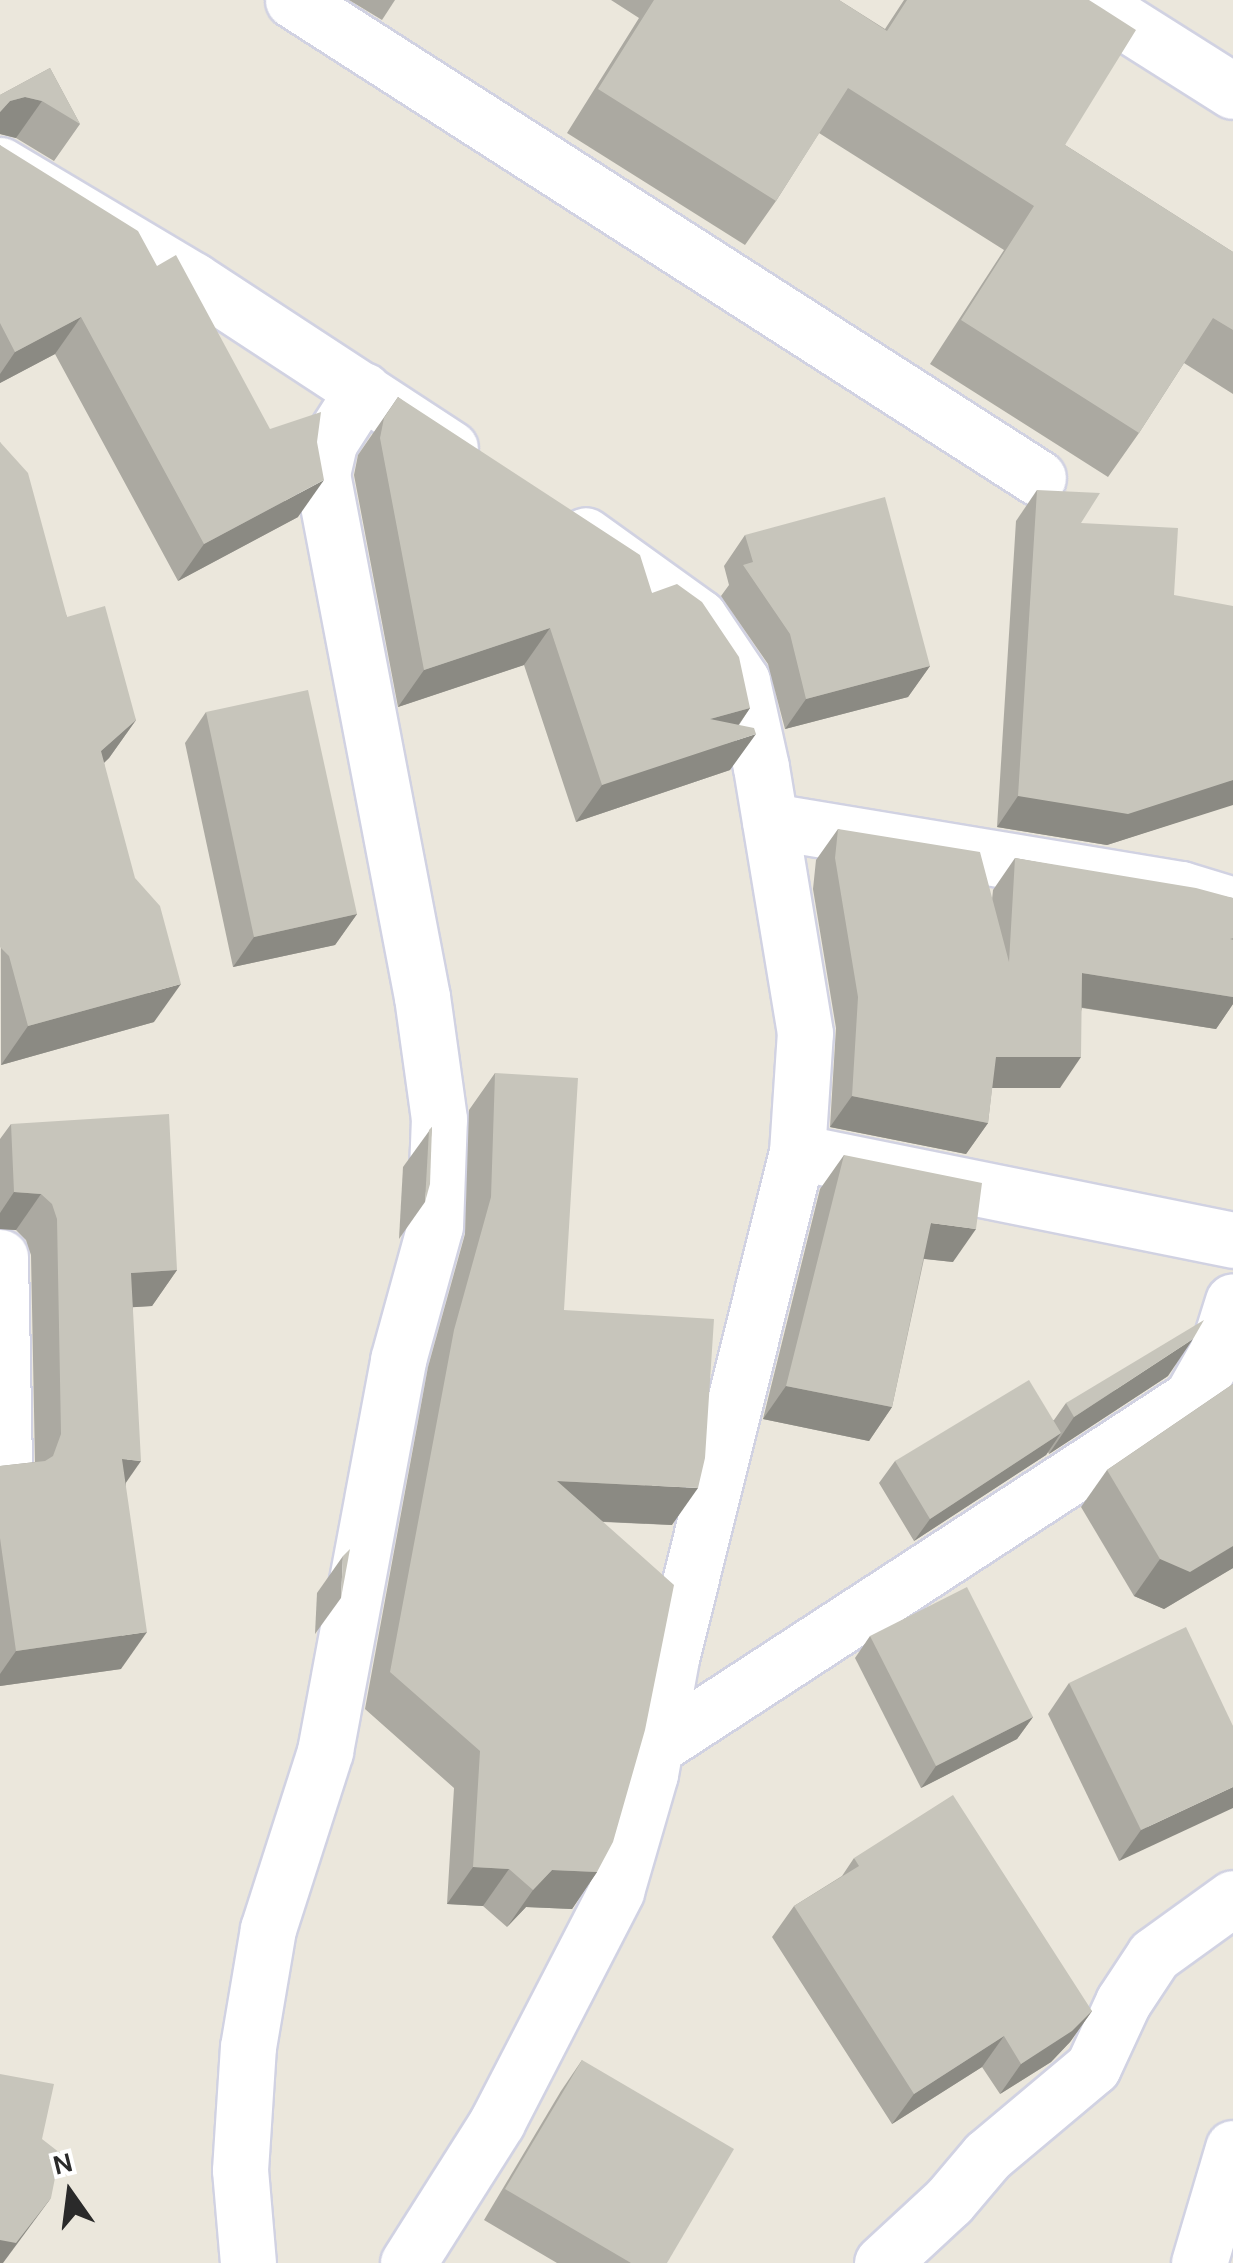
<!DOCTYPE html>
<html>
<head>
<meta charset="utf-8">
<style>
  body { margin:0 }
  #map { position:relative; width:1233px; height:2263px; overflow:hidden; background:#ebe7dc; font-family:Karla,sans-serif }
  div>[style] { position:absolute }
  .roads { filter:drop-shadow(2px 0 #d1d2e2) drop-shadow(-2px 0 #d1d2e2) drop-shadow(0 2px #d1d2e2) drop-shadow(0 -2px #d1d2e2) }
  .street>* { height:55px; margin:-27.5px; padding:0 27.5px; transform-origin:27.5px; border-radius:27.5px; background:#fff }
  .wall>* { inset:0; background:#aba9a1 }
  .shaded-wall>* { inset:0; background:#8b8a83 }
  .building>* { inset:0; background:#c7c5bb }
  span { translate:-50% -50%; white-space:nowrap; text-align:center; line-height:1.15; -webkit-text-stroke:8px #fff; paint-order:stroke }
  .north { position:absolute; left:20px; top:2143px; width:100px; height:100px; -webkit-text-stroke:8px #fff; paint-order:stroke; rotate:346deg; font-size:28px; font-weight:700; line-height:40px; text-align:center; color:#2a2a2a }
  .north::after { content:''; display:block; margin:auto; width:35px; height:45px; background:#2a2a2a; clip-path:polygon(50% 0,100% 100%,50% 72%,0 100%) }
</style>
</head>
<body>
<div id="map">
  <div class="roads">
    <div class="street">
      <i style="left:293px;top:0;width:885px;rotate:32.68deg"></i>
      <i style="left:1089px;top:0;width:170px;rotate:32.3deg"></i>
      <i style="left:0;top:165px;width:225px;rotate:30.8deg"></i>
      <i style="left:193px;top:280px;width:307px;rotate:33.2deg"></i>
      <i style="left:770px;top:821px;width:417px;rotate:9.4deg"></i>
      <i style="left:1181px;top:889px;width:54px;rotate:17.1deg"></i>
      <i style="left:797px;top:1152px;width:445px;rotate:11.4deg"></i>
      <i style="left:0;top:1257px;width:213px;rotate:88.9deg"></i>
      <i style="left:654px;top:1748px;width:641px;rotate:-33.1deg"></i>
      <i style="left:1191px;top:1398px;width:53px;rotate:-60.5deg"></i>
      <i style="left:1217px;top:1352px;width:53px;rotate:-72.6deg"></i>
      <i style="left:248px;top:2263px;width:93px;rotate:-94.9deg"></i>
      <i style="left:240px;top:2170px;width:123px;rotate:-86.3deg"></i>
      <i style="left:248px;top:2047px;width:120px;rotate:-80.4deg"></i>
      <i style="left:268px;top:1929px;width:187px;rotate:-72.2deg"></i>
      <i style="left:325px;top:1751px;width:398px;rotate:-79.4deg"></i>
      <i style="left:398px;top:1360px;width:139px;rotate:-74.6deg"></i>
      <i style="left:435px;top:1226px;width:107px;rotate:-87.9deg"></i>
      <i style="left:439px;top:1119px;width:123px;rotate:-97.9deg"></i>
      <i style="left:422px;top:997px;width:532px;rotate:-100.82deg"></i>
      <i style="left:322px;top:474px;width:32px;rotate:-77deg"></i>
      <i style="left:329px;top:443px;width:63px;rotate:-57.3deg"></i>
      <i style="left:408px;top:2263px;width:167px;rotate:-57.7deg"></i>
      <i style="left:497px;top:2122px;width:260px;rotate:-62.7deg"></i>
      <i style="left:616px;top:1891px;width:122px;rotate:-73.8deg"></i>
      <i style="left:650px;top:1774px;width:118px;rotate:-79.7deg"></i>
      <i style="left:671px;top:1658px;width:521px;rotate:-76.02deg"></i>
      <i style="left:797px;top:1152px;width:119px;rotate:-86.2deg"></i>
      <i style="left:805px;top:1033px;width:270px;rotate:-99.4deg"></i>
      <i style="left:761px;top:767px;width:88px;rotate:-102.5deg"></i>
      <i style="left:742px;top:681px;width:77px;rotate:-123.9deg"></i>
      <i style="left:699px;top:617px;width:140px;rotate:-144.3deg"></i>
      <i style="left:882px;top:2263px;width:91px;rotate:-42.8deg"></i>
      <i style="left:949px;top:2201px;width:59px;rotate:-49.8deg"></i>
      <i style="left:987px;top:2156px;width:138px;rotate:-40deg"></i>
      <i style="left:1093px;top:2067px;width:72px;rotate:-65.2deg"></i>
      <i style="left:1123px;top:2002px;width:56px;rotate:-56.6deg"></i>
      <i style="left:1154px;top:1955px;width:97px;rotate:-35.8deg"></i>
      <i style="left:1199px;top:2263px;width:120px;rotate:-73.5deg"></i>
    </div>
  </div>
  <div class="wall">
    <i style="clip-path:polygon(349px 0,395px 0,382px 20px)"></i>
    <i style="clip-path:polygon(611px 0,839px 0,885px 29px,904px 0,1089px 0,1065px 145px,1233px 252px,1233px 394px,1184px 363px,1139px 433px,1108px 477px,930px 364px,1004px 250px,819px 133px,776px 201px,745px 245px,567px 133px,639px 18px)"></i>
    <i style="clip-path:polygon(50px 68px,80px 124px,54px 161px,16px 138px,0 134px,0 95px)"></i>
    <i style="clip-path:polygon(0 145px,298px 517px,178px 581px,55px 354px,0 383px)"></i>
    <i style="clip-path:polygon(398px 397px,652px 593px,750px 708px,739px 725px,730px 770px,576px 822px,524px 665px,398px 707px,354px 475px,358px 455px)"></i>
    <i style="clip-path:polygon(0 442px,67px 617px,136px 720px,109px 758px,104px 763px,154px 1022px,1px 1065px)"></i>
    <i style="clip-path:polygon(1037px 490px,1174px 595px,1230px 805px,1107px 845px,997px 827px,1016px 521px)"></i>
    <i style="clip-path:polygon(745px 535px,930px 666px,908px 697px,785px 729px,768px 664px,721px 596px,729px 585px,724px 566px)"></i>
    <i style="clip-path:polygon(206px 712px,357px 914px,335px 945px,233px 967px,185px 743px)"></i>
    <i style="clip-path:polygon(838px 829px,992px 900px,993px 890px,1015px 858px,1233px 898px,1233px 1004px,1216px 1029px,1082px 1008px,1060px 1088px,992px 1088px,988px 1123px,966px 1154px,830px 1127px,836px 1028px,813px 889px,816px 860px)"></i>
    <i style="clip-path:polygon(495px 1073px,564px 1310px,672px 1525px,603px 1522px,597px 1872px,572px 1909px,526px 1907px,507px 1927px,483px 1906px,447px 1904px,454px 1788px,365px 1709px,428px 1367px,465px 1234px,469px 1110px)"></i>
    <i style="clip-path:polygon(11px 1124px,177px 1270px,152px 1306px,133px 1307px,126px 1483px,121px 1669px,0 1686px,0 1466px,35px 1462px,31px 1255px,26px 1240px,16px 1230px,0 1229px,0 1139px)"></i>
    <i style="clip-path:polygon(432px 1127px,425px 1202px,399px 1239px,403px 1167px)"></i>
    <i style="clip-path:polygon(844px 1155px,953px 1262px,924px 1259px,892px 1407px,869px 1441px,763px 1419px,820px 1189px)"></i>
    <i style="clip-path:polygon(1168px 1376px,1049px 1454px,1048px 1452px,1046px 1455px,914px 1541px,879px 1483px,895px 1461px,1054px 1420px,1066px 1403px)"></i>
    <i style="clip-path:polygon(1233px 1384px,1233px 1568px,1164px 1609px,1134px 1596px,1081px 1507px,1107px 1470px)"></i>
    <i style="clip-path:polygon(343px 1556px,341px 1598px,315px 1634px,317px 1593px)"></i>
    <i style="clip-path:polygon(870px 1636px,1033px 1717px,1017px 1739px,921px 1788px,855px 1658px)"></i>
    <i style="clip-path:polygon(1069px 1683px,1233px 1726px,1119px 1861px,1048px 1714px)"></i>
    <i style="clip-path:polygon(854px 1858px,1092px 2011px,1070px 2042px,1051px 2062px,1000px 2094px,982px 2067px,892px 2124px,772px 1937px,794px 1906px,842px 1876px)"></i>
    <i style="clip-path:polygon(582px 2060px,667px 2263px,557px 2263px,484px 2220px,561px 2091px)"></i>
  </div>
  <div class="shaded-wall">
    <i style="clip-path:polygon(25px 97px,42px 101px,16px 138px,0 134px,0 112px,10px 101px)"></i>
    <i style="clip-path:polygon(81px 317px,55px 354px,0 383px,0 374px,15px 352px)"></i>
    <i style="clip-path:polygon(324px 480px,298px 517px,178px 581px,204px 544px)"></i>
    <i style="clip-path:polygon(550px 628px,524px 665px,398px 707px,424px 670px)"></i>
    <i style="clip-path:polygon(930px 666px,908px 697px,785px 729px,806px 699px)"></i>
    <i style="clip-path:polygon(750px 708px,725px 744px,756px 734px,730px 770px,576px 822px,602px 785px,710px 719px)"></i>
    <i style="clip-path:polygon(136px 720px,109px 758px,74px 790px,101px 751px)"></i>
    <i style="clip-path:polygon(1233px 780px,1233px 805px,1107px 845px,997px 827px,1018px 796px)"></i>
    <i style="clip-path:polygon(357px 914px,335px 945px,233px 967px,254px 937px)"></i>
    <i style="clip-path:polygon(1082px 973px,1233px 997px,1233px 1004px,1216px 1029px,1060px 1004px)"></i>
    <i style="clip-path:polygon(181px 984px,154px 1022px,1px 1065px,28px 1026px)"></i>
    <i style="clip-path:polygon(996px 1057px,1081px 1057px,1060px 1088px,974px 1088px)"></i>
    <i style="clip-path:polygon(852px 1096px,988px 1123px,966px 1154px,830px 1127px)"></i>
    <i style="clip-path:polygon(14px 1192px,41px 1194px,16px 1230px,0 1229px,0 1213px)"></i>
    <i style="clip-path:polygon(931px 1223px,976px 1229px,953px 1262px,908px 1257px)"></i>
    <i style="clip-path:polygon(177px 1270px,152px 1306px,105px 1309px,131px 1273px)"></i>
    <i style="clip-path:polygon(1193px 1339px,1168px 1376px,1049px 1454px,1074px 1417px)"></i>
    <i style="clip-path:polygon(786px 1386px,892px 1407px,869px 1441px,763px 1419px)"></i>
    <i style="clip-path:polygon(1061px 1433px,1046px 1455px,914px 1541px,930px 1519px)"></i>
    <i style="clip-path:polygon(122px 1459px,141px 1461px,116px 1497px)"></i>
    <i style="clip-path:polygon(557px 1481px,698px 1488px,672px 1525px,531px 1518px)"></i>
    <i style="clip-path:polygon(1233px 1546px,1233px 1568px,1164px 1609px,1134px 1596px,1160px 1559px)"></i>
    <i style="clip-path:polygon(147px 1632px,121px 1669px,0 1686px,0 1674px,16px 1651px)"></i>
    <i style="clip-path:polygon(1033px 1717px,1017px 1739px,921px 1788px,936px 1766px)"></i>
    <i style="clip-path:polygon(1233px 1787px,1233px 1808px,1119px 1861px,1141px 1830px)"></i>
    <i style="clip-path:polygon(473px 1867px,509px 1869px,483px 1906px,447px 1904px)"></i>
    <i style="clip-path:polygon(552px 1870px,597px 1872px,572px 1909px,526px 1907px,507px 1927px,533px 1890px)"></i>
    <i style="clip-path:polygon(1092px 2011px,1070px 2042px,1051px 2062px,1000px 2094px,1021px 2064px)"></i>
    <i style="clip-path:polygon(1004px 2036px,982px 2067px,892px 2124px,914px 2094px)"></i>
    <i style="clip-path:polygon(51px 2198px,3px 2263px,0 2263px,0 2240px)"></i>
  </div>
  <div class="building">
    <i style="clip-path:polygon(654px 0,839px 0,887px 31px,907px 0,1089px 0,1136px 30px,1065px 145px,1233px 252px,1233px 330px,1213px 318px,1139px 433px,961px 320px,1034px 206px,848px 88px,776px 201px,598px 89px)"></i>
    <i style="clip-path:polygon(50px 68px,80px 124px,42px 101px,25px 97px,10px 101px,0 112px,0 95px)"></i>
    <i style="clip-path:polygon(0 145px,138px 231px,157px 266px,176px 255px,270px 429px,321px 412px,317px 442px,324px 480px,204px 544px,81px 317px,15px 352px,0 323px)"></i>
    <i style="clip-path:polygon(398px 397px,640px 555px,652px 593px,677px 584px,702px 602px,739px 657px,750px 708px,710px 719px,754px 728px,756px 734px,602px 785px,550px 628px,424px 670px,380px 438px,384px 418px)"></i>
    <i style="clip-path:polygon(0 442px,28px 473px,67px 617px,105px 606px,136px 720px,101px 751px,135px 878px,160px 906px,181px 984px,28px 1026px,9px 956px,0 947px)"></i>
    <i style="clip-path:polygon(1037px 490px,1100px 493px,1081px 523px,1178px 528px,1174px 595px,1233px 606px,1233px 780px,1128px 814px,1018px 796px)"></i>
    <i style="clip-path:polygon(885px 497px,930px 666px,806px 699px,790px 634px,743px 565px,753px 562px,745px 535px)"></i>
    <i style="clip-path:polygon(308px 690px,357px 914px,254px 937px,206px 712px)"></i>
    <i style="clip-path:polygon(838px 829px,980px 852px,1009px 962px,1015px 858px,1196px 888px,1233px 898px,1233px 938px,1230px 939px,1233px 940px,1233px 997px,1082px 973px,1081px 1057px,996px 1057px,988px 1123px,852px 1096px,858px 997px,835px 858px)"></i>
    <i style="clip-path:polygon(495px 1073px,578px 1078px,564px 1310px,714px 1319px,705px 1458px,698px 1488px,557px 1481px,674px 1585px,645px 1730px,613px 1842px,597px 1872px,552px 1870px,533px 1890px,509px 1869px,473px 1867px,480px 1751px,390px 1672px,454px 1330px,491px 1197px)"></i>
    <i style="clip-path:polygon(169px 1114px,177px 1270px,131px 1273px,141px 1461px,122px 1459px,147px 1632px,16px 1651px,0 1538px,0 1466px,45px 1461px,53px 1456px,61px 1434px,57px 1219px,52px 1204px,41px 1194px,14px 1192px,11px 1124px)"></i>
    <i style="clip-path:polygon(432px 1127px,430px 1184px,425px 1202px,429px 1130px)"></i>
    <i style="clip-path:polygon(844px 1155px,982px 1183px,976px 1229px,931px 1223px,892px 1407px,786px 1386px)"></i>
    <i style="clip-path:polygon(1204px 1320px,1193px 1339px,1074px 1417px,1066px 1403px)"></i>
    <i style="clip-path:polygon(1029px 1380px,1061px 1433px,930px 1519px,895px 1461px)"></i>
    <i style="clip-path:polygon(1233px 1384px,1233px 1546px,1190px 1572px,1160px 1559px,1107px 1470px)"></i>
    <i style="clip-path:polygon(350px 1549px,341px 1598px,343px 1556px)"></i>
    <i style="clip-path:polygon(967px 1587px,1033px 1717px,936px 1766px,870px 1636px)"></i>
    <i style="clip-path:polygon(1186px 1627px,1233px 1726px,1233px 1787px,1141px 1830px,1069px 1683px)"></i>
    <i style="clip-path:polygon(953px 1795px,1092px 2011px,1072px 2031px,1021px 2064px,1004px 2036px,914px 2094px,794px 1906px,859px 1866px,854px 1858px)"></i>
    <i style="clip-path:polygon(582px 2060px,734px 2149px,667px 2263px,631px 2263px,505px 2189px)"></i>
    <i style="clip-path:polygon(0 2074px,54px 2084px,42px 2139px,60px 2153px,51px 2198px,16px 2243px,0 2240px)"></i>
  </div>
  <div class="north">N</div>
</div>
</body>
</html>
